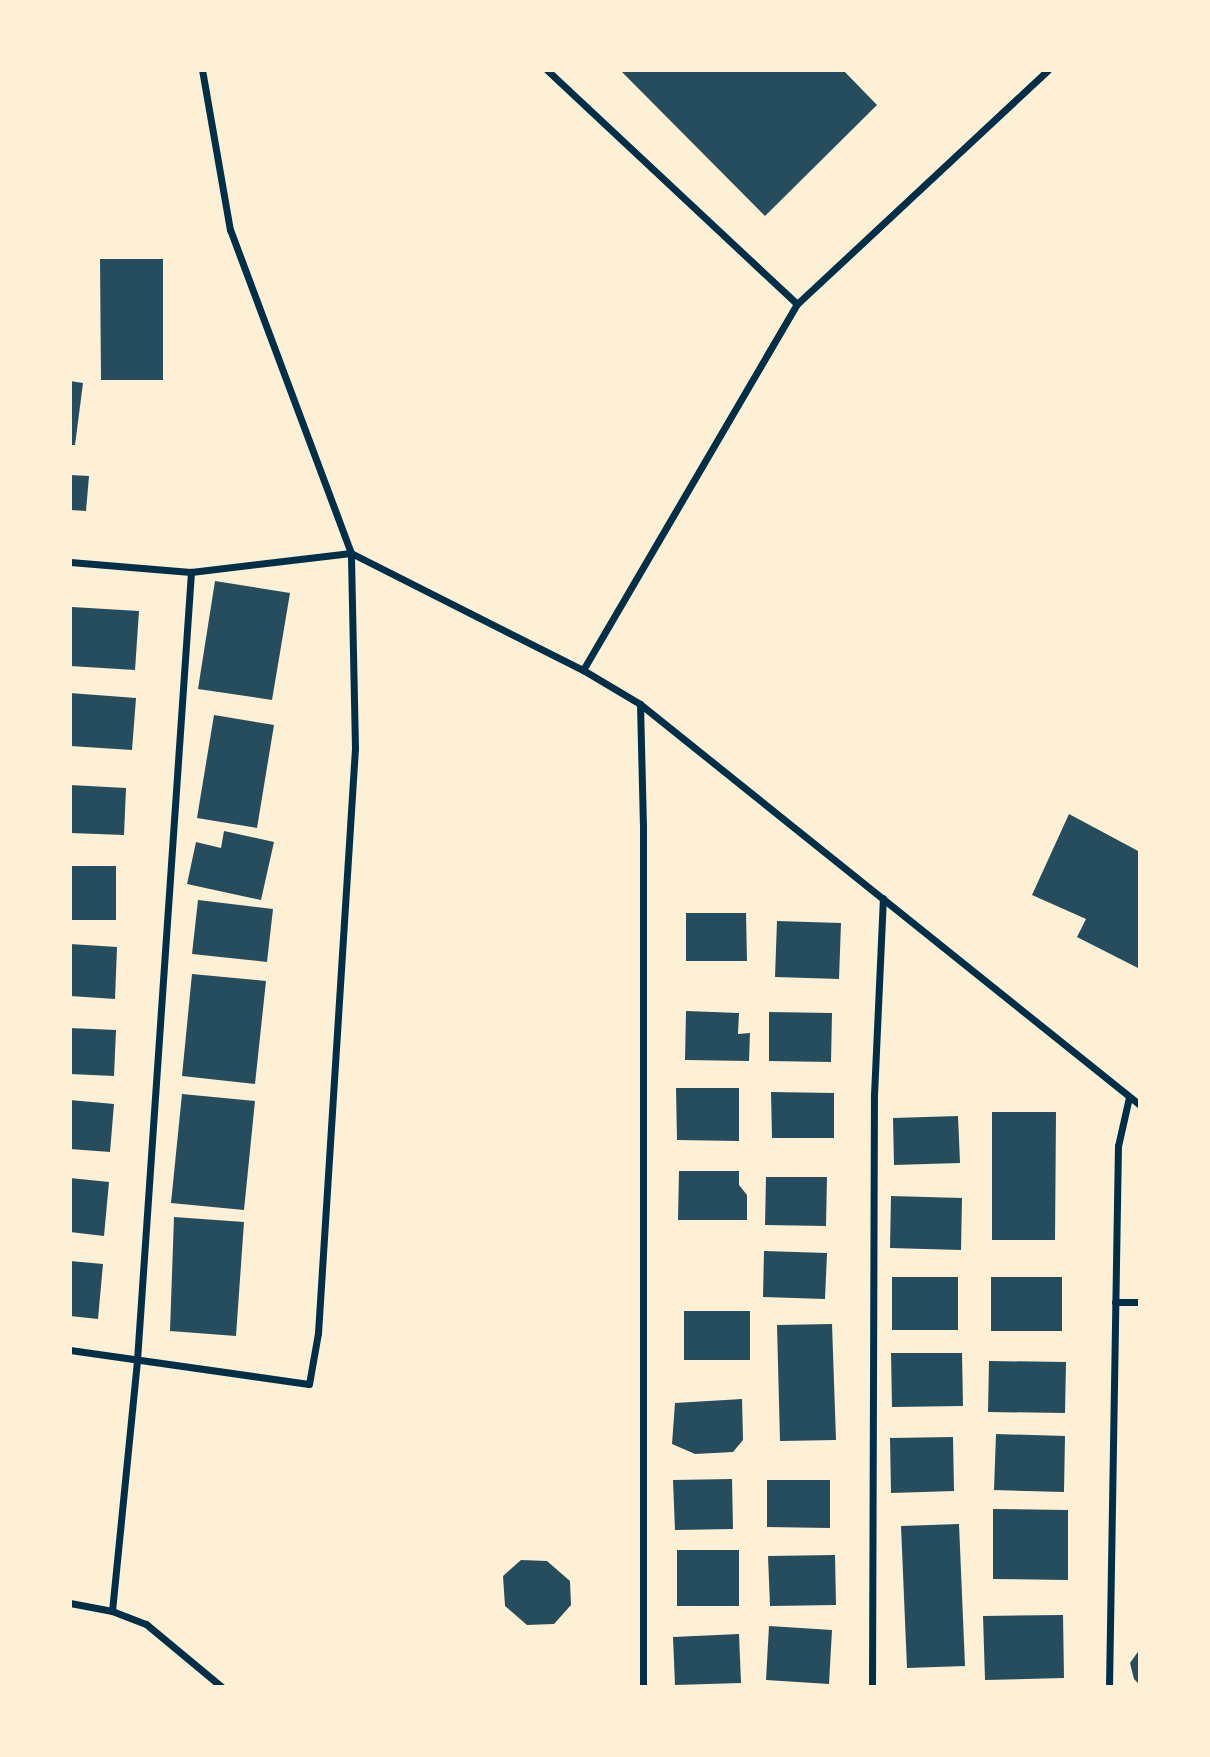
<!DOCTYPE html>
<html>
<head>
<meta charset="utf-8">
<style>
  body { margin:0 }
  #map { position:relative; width:1210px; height:1757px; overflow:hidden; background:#fdf0d5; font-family:"Playfair Display",serif }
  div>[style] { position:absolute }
  .building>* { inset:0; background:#264d5e }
  .minor>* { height:7px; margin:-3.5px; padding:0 3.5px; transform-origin:3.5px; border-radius:3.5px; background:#003049 }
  span { translate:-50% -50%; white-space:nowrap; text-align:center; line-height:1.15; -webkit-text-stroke:5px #fdf0d5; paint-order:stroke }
  .frame { position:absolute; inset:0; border:72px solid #fdf0d5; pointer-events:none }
</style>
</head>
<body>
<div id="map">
  <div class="building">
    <i style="clip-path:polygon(620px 70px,843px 70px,877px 105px,765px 216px)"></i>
    <i style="clip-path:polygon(100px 259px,163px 259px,163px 380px,101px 380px)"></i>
    <i style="clip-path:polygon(70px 381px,83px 383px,75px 445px,70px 445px)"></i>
    <i style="clip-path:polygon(70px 475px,89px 476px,86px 511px,70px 510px)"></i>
    <i style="clip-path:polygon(215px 581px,290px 593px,272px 700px,198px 689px)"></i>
    <i style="clip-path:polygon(72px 607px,139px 611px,135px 670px,70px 666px)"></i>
    <i style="clip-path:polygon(70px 693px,136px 698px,132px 750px,70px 746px)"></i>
    <i style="clip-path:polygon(214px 715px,274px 725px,257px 828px,197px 818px)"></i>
    <i style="clip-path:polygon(70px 785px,126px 788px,124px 835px,70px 833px)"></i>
    <i style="clip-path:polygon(1069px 814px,1140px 852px,1140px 969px,1077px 937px,1086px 919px,1032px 895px)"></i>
    <i style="clip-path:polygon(224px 831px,274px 842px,261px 900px,187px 884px,196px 842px,221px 848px)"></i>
    <i style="clip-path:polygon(70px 866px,116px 866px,116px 920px,70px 920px)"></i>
    <i style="clip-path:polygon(198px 900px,273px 909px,267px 962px,192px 954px)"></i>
    <i style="clip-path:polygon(686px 913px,746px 913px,747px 961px,686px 961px)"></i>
    <i style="clip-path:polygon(777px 921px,841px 923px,839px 979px,775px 977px)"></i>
    <i style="clip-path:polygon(70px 944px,117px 947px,115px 999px,70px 996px)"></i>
    <i style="clip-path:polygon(192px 974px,266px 981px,255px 1084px,182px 1076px)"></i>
    <i style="clip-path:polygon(686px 1011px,739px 1013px,738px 1034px,750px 1033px,749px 1061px,685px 1060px)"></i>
    <i style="clip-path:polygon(769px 1012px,832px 1013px,831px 1062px,769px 1061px)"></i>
    <i style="clip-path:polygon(70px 1028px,116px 1030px,114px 1076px,70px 1074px)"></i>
    <i style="clip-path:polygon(676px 1088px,739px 1088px,739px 1141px,677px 1140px)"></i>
    <i style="clip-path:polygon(771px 1092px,834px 1093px,834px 1138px,772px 1138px)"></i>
    <i style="clip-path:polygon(182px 1094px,255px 1101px,244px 1210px,171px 1203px)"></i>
    <i style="clip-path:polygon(70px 1100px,114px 1104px,110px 1152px,70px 1149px)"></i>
    <i style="clip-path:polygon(992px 1112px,1056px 1112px,1055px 1240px,992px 1240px)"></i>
    <i style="clip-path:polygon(958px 1116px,960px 1163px,894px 1165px,893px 1118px)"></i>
    <i style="clip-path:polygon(679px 1171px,739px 1171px,739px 1185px,747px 1195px,747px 1220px,678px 1220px)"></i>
    <i style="clip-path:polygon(766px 1177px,827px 1177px,826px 1226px,765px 1225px)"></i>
    <i style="clip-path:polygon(70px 1178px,109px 1182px,104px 1236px,70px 1232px)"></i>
    <i style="clip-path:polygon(891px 1196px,962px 1198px,961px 1250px,890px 1248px)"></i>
    <i style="clip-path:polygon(174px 1217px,244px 1222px,236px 1336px,170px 1331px)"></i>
    <i style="clip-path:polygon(764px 1251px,827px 1253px,825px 1299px,763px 1297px)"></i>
    <i style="clip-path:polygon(70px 1261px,103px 1264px,98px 1319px,70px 1316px)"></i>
    <i style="clip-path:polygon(892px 1277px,958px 1277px,958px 1330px,892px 1330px)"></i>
    <i style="clip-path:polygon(991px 1277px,1062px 1277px,1062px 1331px,991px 1331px)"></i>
    <i style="clip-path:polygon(684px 1311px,750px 1311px,750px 1360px,684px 1360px)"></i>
    <i style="clip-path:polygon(832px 1324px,836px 1440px,780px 1441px,777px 1325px)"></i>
    <i style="clip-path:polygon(891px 1353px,962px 1353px,963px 1406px,892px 1407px)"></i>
    <i style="clip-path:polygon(989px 1361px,1066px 1362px,1065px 1413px,988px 1412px)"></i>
    <i style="clip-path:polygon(742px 1399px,743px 1440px,733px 1452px,695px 1454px,672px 1444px,675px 1403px)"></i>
    <i style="clip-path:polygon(996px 1434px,1065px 1436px,1064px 1492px,994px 1490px)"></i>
    <i style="clip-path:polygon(953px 1437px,954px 1491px,891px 1493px,890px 1438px)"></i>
    <i style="clip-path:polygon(732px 1479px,733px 1529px,675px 1530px,673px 1480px)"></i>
    <i style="clip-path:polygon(767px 1480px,830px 1480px,830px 1528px,767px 1527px)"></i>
    <i style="clip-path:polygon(993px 1509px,1068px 1510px,1068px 1580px,993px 1579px)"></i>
    <i style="clip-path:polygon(959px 1524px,965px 1666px,907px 1668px,901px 1526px)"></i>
    <i style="clip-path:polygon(677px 1550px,739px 1550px,739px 1606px,677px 1606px)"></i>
    <i style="clip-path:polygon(835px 1555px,836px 1605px,770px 1606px,768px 1556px)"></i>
    <i style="clip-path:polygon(521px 1560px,547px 1561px,570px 1581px,571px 1605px,554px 1624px,527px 1625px,505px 1606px,503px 1576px)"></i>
    <i style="clip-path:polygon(1063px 1615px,1064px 1678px,985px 1680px,983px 1616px)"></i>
    <i style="clip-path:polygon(769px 1626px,832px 1630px,829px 1684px,766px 1680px)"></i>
    <i style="clip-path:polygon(739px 1634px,741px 1683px,675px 1685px,673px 1637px)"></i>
    <i style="clip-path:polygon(1140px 1649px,1140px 1685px,1134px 1679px,1130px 1663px)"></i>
  </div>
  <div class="minor">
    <i style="left:547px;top:70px;width:342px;rotate:43.1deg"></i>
    <i style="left:351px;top:553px;width:260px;rotate:26.8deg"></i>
    <i style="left:583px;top:670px;width:66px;rotate:30.8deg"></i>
    <i style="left:640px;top:704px;width:641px;rotate:38.73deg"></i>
    <i style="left:70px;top:562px;width:121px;rotate:4.7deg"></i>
    <i style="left:191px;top:572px;width:161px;rotate:-6.8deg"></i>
    <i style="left:583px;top:670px;width:424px;rotate:-59.7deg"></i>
    <i style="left:797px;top:304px;width:343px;rotate:-43deg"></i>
    <i style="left:640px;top:704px;width:120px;rotate:88.6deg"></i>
    <i style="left:643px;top:824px;width:863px;rotate:90deg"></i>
    <i style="left:1115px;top:1302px;width:25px"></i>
    <i style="left:70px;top:1350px;width:241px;rotate:8.1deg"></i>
    <i style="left:309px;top:1384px;width:52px;rotate:-80deg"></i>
    <i style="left:318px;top:1333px;width:586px;rotate:-86.38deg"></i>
    <i style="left:355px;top:748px;width:195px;rotate:-91.2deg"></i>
    <i style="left:351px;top:553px;width:345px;rotate:-110.5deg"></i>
    <i style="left:230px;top:230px;width:162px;rotate:-99.9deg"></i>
    <i style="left:70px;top:1603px;width:43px;rotate:10.8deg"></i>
    <i style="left:112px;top:1611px;width:36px;rotate:21deg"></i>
    <i style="left:146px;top:1624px;width:99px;rotate:39.7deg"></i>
    <i style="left:112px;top:1611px;width:252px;rotate:-84.3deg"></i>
    <i style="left:137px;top:1360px;width:790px;rotate:-86.08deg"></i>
    <i style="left:872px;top:1687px;width:592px;rotate:-89.81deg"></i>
    <i style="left:874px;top:1095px;width:197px;rotate:-87.4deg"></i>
    <i style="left:1109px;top:1687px;width:541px;rotate:-89.05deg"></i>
    <i style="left:1118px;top:1146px;width:50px;rotate:-77.3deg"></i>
  </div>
  <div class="frame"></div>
</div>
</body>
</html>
